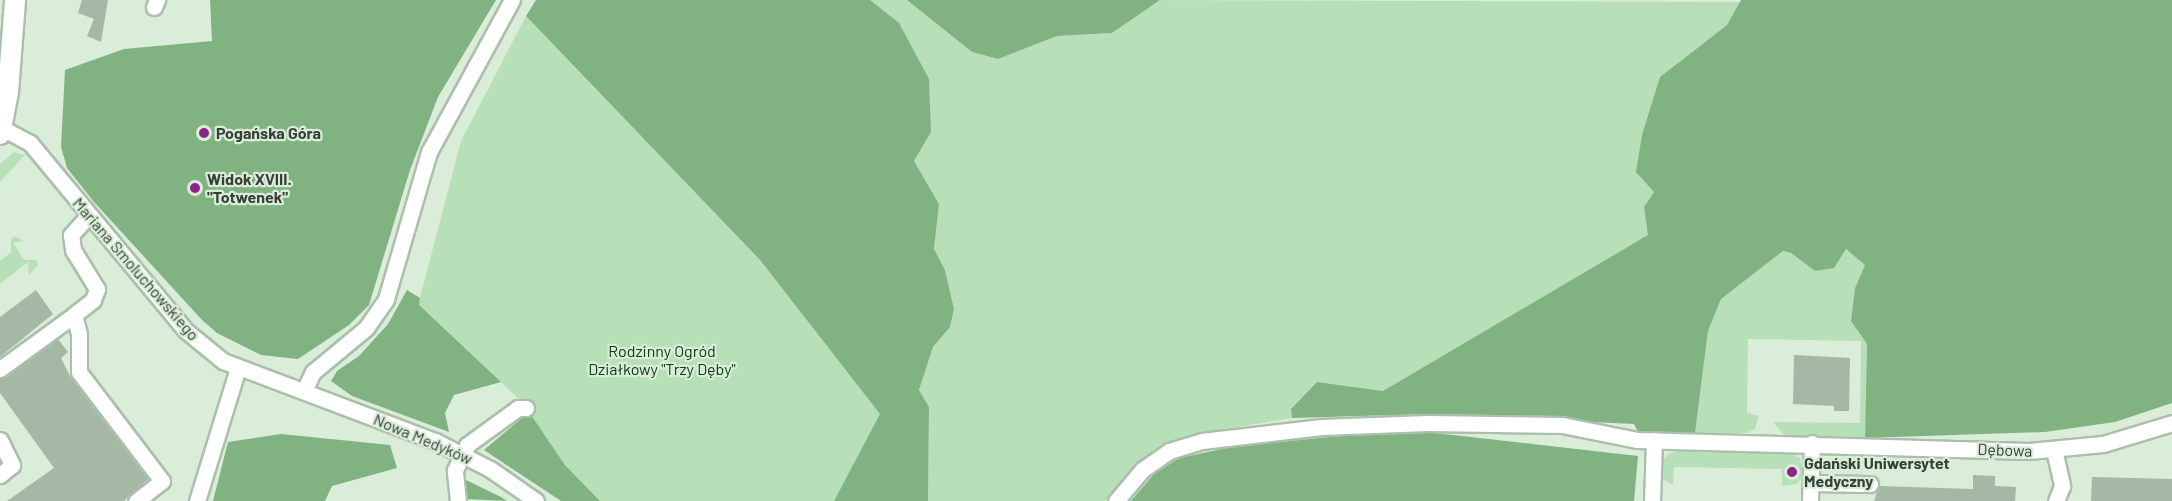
<!DOCTYPE html>
<html>
<head>
<meta charset="utf-8">
<style>
  body { margin:0 }
  #map { position:relative; width:2172px; height:501px; overflow:hidden; background:#d9edd9; font-family:Barlow,sans-serif }
  div>[style] { position:absolute }
  .green>* { inset:0; background:#b8e0b8 }
  .forest>* { inset:0; background:#81b382 }
  .building>* { inset:0; background:#a5b8a5 }
  .roads { filter:drop-shadow(2px 0 #acbfac) drop-shadow(-2px 0 #acbfac) drop-shadow(0 2px #acbfac) drop-shadow(0 -2px #acbfac) }
  .minor>* { height:15px; margin:-7.5px; padding:0 7.5px; transform-origin:7.5px; border-radius:7.5px; background:#fff }
  .major>* { height:20px; margin:-10px; padding:0 10px; transform-origin:10px; border-radius:10px; background:#fff }
  .dots>* { width:16px; height:16px; translate:-50% -50%; box-sizing:border-box; border:3px solid #d9edd9; border-radius:50% }
  span { translate:-50% -50%; white-space:nowrap; text-align:center; line-height:1.15; -webkit-text-stroke:4.5px #d9edd9; paint-order:stroke }
  .poi-label { font-size:16px; color:#373f37; font-weight:700 }
  .left { translate:0 -50%; text-align:left }
  .street-label { font-size:16px; color:#373f37 }
  .park-label { font-size:16px; color:#063e0e }
</style>
</head>
<body>
<div id="map">
  <div class="green">
    <i style="clip-path:polygon(870px 0,907px 0,972px 52px,998px 59px,1057px 36px,1112px 33px,1160px 0,1743px 2px,1727px 25px,1660px 77px,1654px 192px,1644px 207px,1649px 235px,1383px 391px,1317px 382px,1291px 409px,1292px 418px,1226px 429px,1173px 443px,1127px 475px,1106px 501px,928px 501px,929px 407px,919px 390px,933px 347px,950px 327px,954px 309px,945px 270px,934px 249px,939px 204px,914px 161px,931px 132px)"></i>
    <i style="clip-path:polygon(526px 16px,760px 260px,881px 414px,834px 501px,600px 501px,565px 465px,522px 402px,418px 305px,461px 141px)"></i>
    <i style="clip-path:polygon(14px 152px,25px 155px,0 182px,0 164px)"></i>
    <i style="clip-path:polygon(14px 236px,23px 241px,13px 243px,24px 260px,36px 260px,38px 265px,29px 275px,28px 262px,0 284px,0 261px,11px 252px,11px 239px)"></i>
    <i style="clip-path:polygon(1846px 249px,1865px 265px,1855px 288px,1851px 321px,1867px 344px,1865px 438px,1784px 435px,1773px 422px,1860px 423px,1861px 341px,1748px 339px,1747px 413px,1759px 416px,1755px 429px,1747px 433px,1695px 433px,1708px 331px,1721px 299px,1783px 251px,1791px 253px,1815px 271px)"></i>
    <i style="clip-path:polygon(1677px 450px,1787px 452px,1800px 458px,1804px 474px,1797px 484px,1782px 486px,1782px 469px,1674px 467px,1673px 485px,1663px 479px,1661px 465px,1667px 455px)"></i>
  </div>
  <div class="forest">
    <i style="clip-path:polygon(210px 0,496px 0,438px 97px,410px 170px,369px 305px,349px 325px,298px 359px,261px 355px,217px 333px,202px 320px,94px 202px,67px 168px,61px 147px,65px 70px,124px 49px,212px 41px)"></i>
    <i style="clip-path:polygon(536px 0,870px 0,899px 23px,929px 79px,931px 132px,914px 161px,939px 204px,934px 249px,945px 270px,954px 309px,950px 327px,933px 347px,919px 390px,929px 407px,928px 501px,834px 501px,880px 414px,760px 260px,526px 16px)"></i>
    <i style="clip-path:polygon(907px 0,1160px 0,1112px 33px,1057px 36px,998px 59px,972px 52px)"></i>
    <i style="clip-path:polygon(1741px 0,2172px 0,2172px 403px,2115px 422px,2045px 432px,1865px 438px,1867px 344px,1851px 321px,1855px 288px,1865px 265px,1846px 249px,1834px 268px,1815px 271px,1791px 253px,1783px 251px,1721px 299px,1708px 331px,1695px 433px,1638px 432px,1634px 424px,1427px 414px,1292px 418px,1291px 409px,1317px 382px,1383px 391px,1648px 235px,1644px 207px,1654px 192px,1636px 172px,1642px 135px,1660px 77px,1727px 25px)"></i>
    <i style="clip-path:polygon(407px 290px,420px 298px,419px 305px,501px 382px,454px 395px,445px 413px,449px 432px,352px 396px,331px 381px,337px 371px,359px 356px,388px 324px)"></i>
    <i style="clip-path:polygon(529px 412px,565px 465px,600px 501px,561px 501px,484px 450px)"></i>
    <i style="clip-path:polygon(1378px 432px,1435px 433px,1638px 456px,1634px 501px,1131px 501px,1154px 474px,1179px 458px,1231px 447px)"></i>
    <i style="clip-path:polygon(281px 434px,390px 445px,397px 468px,332px 486px,325px 501px,213px 501px,228px 442px)"></i>
    <i style="clip-path:polygon(466px 480px,501px 497px,507px 501px,465px 499px)"></i>
  </div>
  <div class="building">
    <i style="clip-path:polygon(82px 0,108px 0,101px 42px,87px 36px,94px 19px,78px 13px)"></i>
    <i style="clip-path:polygon(36px 290px,53px 314px,0 357px,0 317px)"></i>
    <i style="clip-path:polygon(58px 339px,68px 352px,61px 358px,71px 378px,148px 479px,124px 501px,7px 501px,54px 468px,0 393px,0 379px)"></i>
    <i style="clip-path:polygon(1794px 355px,1850px 358px,1849px 411px,1834px 411px,1834px 406px,1793px 404px)"></i>
    <i style="clip-path:polygon(1973px 475px,1995px 476px,1995px 486px,2016px 487px,2015px 501px,1874px 501px,1879px 486px,1973px 489px)"></i>
    <i style="clip-path:polygon(2092px 477px,2172px 479px,2172px 501px,2091px 501px)"></i>
  </div>
  <div class="roads">
    <div class="minor">
      <i style="left:154px;top:7px;width:8px;rotate:-67deg"></i>
      <i style="left:2px;top:128px;width:32px;rotate:28deg"></i>
      <i style="left:30px;top:143px;width:243px;rotate:50.3deg"></i>
      <i style="left:185px;top:330px;width:49px;rotate:39.2deg"></i>
      <i style="left:223px;top:361px;width:227px;rotate:20.7deg"></i>
      <i style="left:435px;top:441px;width:62px;rotate:27deg"></i>
      <i style="left:490px;top:469px;width:56px;rotate:34.8deg"></i>
      <i style="left:89px;top:215px;width:27px;rotate:132deg"></i>
      <i style="left:71px;top:235px;width:15px;rotate:82deg"></i>
      <i style="left:73px;top:250px;width:46px;rotate:58.4deg"></i>
      <i style="left:97px;top:289px;width:12px;rotate:110deg"></i>
      <i style="left:93px;top:300px;width:24px;rotate:142deg"></i>
      <i style="left:74px;top:315px;width:20px;rotate:75deg"></i>
      <i style="left:79px;top:334px;width:38px;rotate:90deg"></i>
      <i style="left:79px;top:372px;width:137px;rotate:52.7deg"></i>
      <i style="left:162px;top:481px;width:33px;rotate:142deg"></i>
      <i style="left:0;top:369px;width:92px;rotate:-36.1deg"></i>
      <i style="left:304px;top:391px;width:21px;rotate:-65deg"></i>
      <i style="left:313px;top:372px;width:69px;rotate:-39.7deg"></i>
      <i style="left:366px;top:328px;width:35px;rotate:-55deg"></i>
      <i style="left:386px;top:299px;width:153px;rotate:-73.7deg"></i>
      <i style="left:429px;top:152px;width:173px;rotate:-61.4deg"></i>
      <i style="left:0;top:440px;width:28px;rotate:64deg"></i>
      <i style="left:12px;top:465px;width:16px;rotate:140deg"></i>
      <i style="left:2054px;top:450px;width:37px;rotate:77deg"></i>
      <i style="left:2062px;top:486px;width:16px;rotate:112deg"></i>
      <i style="left:1811px;top:483px;width:59px;rotate:1deg"></i>
      <i style="left:197px;top:501px;width:139px;rotate:-72.9deg"></i>
      <i style="left:458px;top:501px;width:31px;rotate:-96deg"></i>
      <i style="left:455px;top:470px;width:28px;rotate:-64deg"></i>
      <i style="left:467px;top:445px;width:63px;rotate:-36deg"></i>
      <i style="left:518px;top:408px;width:8px"></i>
      <i style="left:1116px;top:501px;width:40px;rotate:-50deg"></i>
      <i style="left:1142px;top:470px;width:33px;rotate:-35deg"></i>
      <i style="left:1169px;top:451px;width:34px;rotate:-17deg"></i>
      <i style="left:1202px;top:441px;width:120px;rotate:-6.7deg"></i>
      <i style="left:1321px;top:427px;width:106px;rotate:-2.2deg"></i>
      <i style="left:1427px;top:423px;width:135px;rotate:0.8deg"></i>
      <i style="left:1562px;top:425px;width:76px;rotate:11.3deg"></i>
      <i style="left:1637px;top:440px;width:392px;rotate:1.6deg"></i>
      <i style="left:2029px;top:451px;width:74px;rotate:-5.4deg"></i>
      <i style="left:2103px;top:444px;width:72px;rotate:-16.9deg"></i>
      <i style="left:1652px;top:501px;width:61px;rotate:-88.1deg"></i>
      <i style="left:1810px;top:501px;width:58px;rotate:-88deg"></i>
    </div>
    <div class="major">
      <i style="left:0;top:134px;width:43px;rotate:-79.2deg"></i>
      <i style="left:8px;top:92px;width:92px;rotate:-85.6deg"></i>
    </div>
  </div>
  <div class="dots">
    <i style="left:204px;top:133px;background:#8f2488"></i>
    <i style="left:195px;top:188px;background:#8f2488"></i>
    <i style="left:1792px;top:472px;background:#8f2488"></i>
  </div>
  <div class="poi-label">
    <span class="left" style="left:216px;top:133px">Pogańska Góra</span>
    <span class="left" style="left:207px;top:188px">Widok XVIII.<br>"Totwenek"</span>
    <span class="left" style="left:1804px;top:472px">Gdański Uniwersytet<br>Medyczny</span>
  </div>
  <div class="street-label">
    <span style="left:136px;top:269px;rotate:49deg">Mariana Smoluchowskiego</span>
    <span style="left:423px;top:439px;rotate:23deg">Nowa Medyków</span>
    <span style="left:2005px;top:450px;rotate:2deg">Dębowa</span>
  </div>
  <div class="park-label">
    <span style="left:662px;top:360px">Rodzinny Ogród<br>Działkowy "Trzy Dęby"</span>
  </div>
</div>
</body>
</html>
